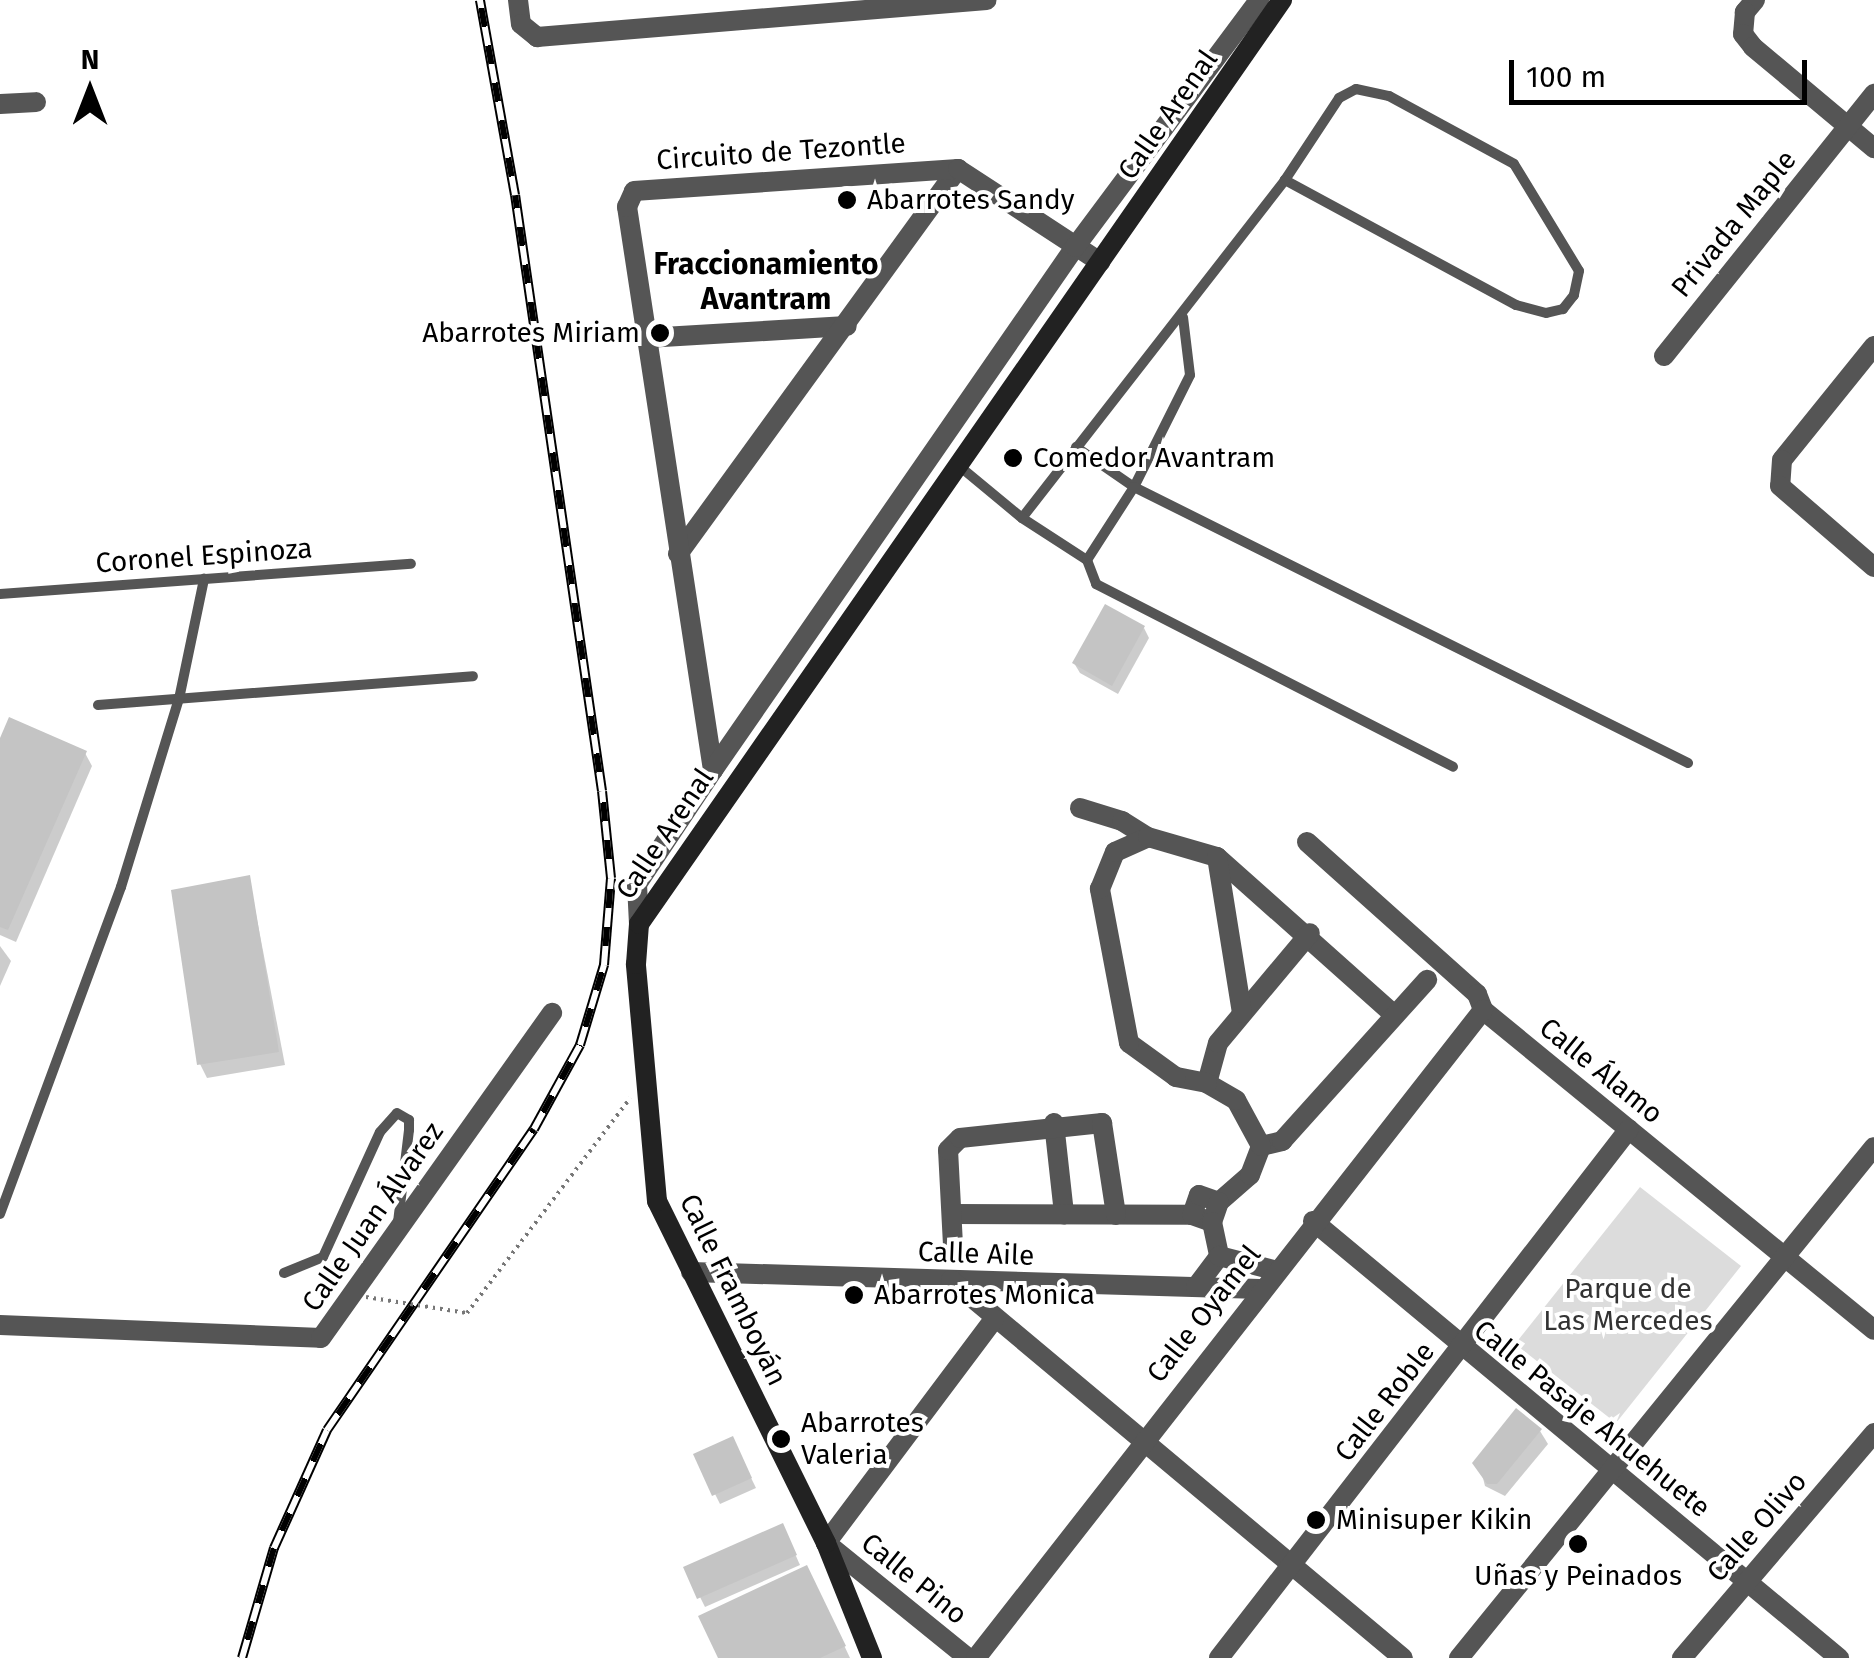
<!DOCTYPE html>
<html>
<head>
<meta charset="utf-8">
<style>
  body { margin:0 }
  #map { position:relative; width:1874px; height:1658px; overflow:hidden; background:#fff; font-family:"Fira Sans",sans-serif }
  div>[style] { position:absolute }
  .green>* { inset:0; background:#dcdcdc }
  .shadow>* { inset:0; background:#0003 }
  .building>* { inset:0; background:#c4c4c4 }
  .path>* { height:4px; margin-top:-2px; transform-origin:0; background:repeating-linear-gradient(90deg,#777 0 2.5px,transparent 0 7.5px) }
  .lane>* { height:10px; margin:-5px; padding:0 5px; transform-origin:5px; border-radius:5px; background:#555 }
  .street>* { height:20px; margin:-10px; padding:0 10px; transform-origin:10px; border-radius:10px; background:#555 }
  .secondary>* { height:20px; margin:-10px; padding:0 10px; transform-origin:10px; border-radius:10px; background:#222 }
  .rail>* { height:10px; margin-top:-5px; transform-origin:0; background:repeating-linear-gradient(90deg,#fff 0 19px,#000 0 38px); box-sizing:border-box; border-block:2px solid #000 }
  .path-bridge>* { height:4px; margin-top:-2px; transform-origin:0; background:repeating-linear-gradient(90deg,#777 0 2.5px,transparent 0 7.5px) }
  .dots>* { width:28px; height:28px; translate:-50% -50%; box-sizing:border-box; border:5px solid #fff; border-radius:50% }
  span { translate:-50% -50%; white-space:nowrap; text-align:center; line-height:1.15; -webkit-text-stroke:8px #fff; paint-order:stroke }
  .street-label { font-size:28px; color:#000 }
  .poi-label { font-size:28px; color:#000 }
  .left { translate:0 -50%; text-align:left }
  .right { translate:-100% -50%; text-align:right }
  .park-label { font-size:28px; color:#333 }
  .neighbourhood-label { font-size:30px; color:#000; font-weight:700 }
  .north { position:absolute; left:40px; top:40px; width:100px; height:100px; -webkit-text-stroke:8px #fff; paint-order:stroke; rotate:0deg; font-size:28px; font-weight:700; line-height:40px; text-align:center; color:#000 }
  .north::after { content:''; display:block; margin:auto; width:35px; height:45px; background:#000; clip-path:polygon(50% 0,100% 100%,50% 72%,0 100%) }
  .scale { position:absolute; left:1509px; top:60px; width:298px; height:45px; box-sizing:border-box; border:5px solid #000; border-top:0; padding-left:12px; font-size:30px; line-height:35px; white-space:nowrap; color:#000; -webkit-text-stroke:8px #fff; paint-order:stroke }
</style>
</head>
<body>
<div id="map">
  <div class="green">
    <i style="clip-path:polygon(1640px 1187px,1741px 1266px,1616px 1423px,1515px 1344px)"></i>
  </div>
  <div class="shadow">
    <i style="clip-path:polygon(1144px 628px,1149px 638px,1118px 694px,1080px 673px,1074px 663px)"></i>
    <i style="clip-path:polygon(0 745px,85px 753px,92px 766px,16px 942px,0 935px)"></i>
    <i style="clip-path:polygon(249px 878px,285px 1065px,207px 1078px,200px 1064px)"></i>
    <i style="clip-path:polygon(0 946px,11px 961px,0 986px)"></i>
    <i style="clip-path:polygon(1540px 1431px,1548px 1444px,1505px 1496px,1485px 1486px,1478px 1458px)"></i>
    <i style="clip-path:polygon(737px 1449px,756px 1488px,720px 1504px,696px 1456px)"></i>
    <i style="clip-path:polygon(787px 1536px,800px 1565px,705px 1607px,686px 1569px)"></i>
    <i style="clip-path:polygon(814px 1581px,850px 1658px,721px 1658px)"></i>
  </div>
  <div class="building">
    <i style="clip-path:polygon(1105px 604px,1145px 626px,1112px 686px,1072px 663px)"></i>
    <i style="clip-path:polygon(9px 717px,87px 751px,8px 930px,0 927px,0 738px)"></i>
    <i style="clip-path:polygon(250px 875px,279px 1052px,197px 1065px,171px 890px)"></i>
    <i style="clip-path:polygon(1516px 1408px,1542px 1429px,1497px 1484px,1487px 1484px,1472px 1463px)"></i>
    <i style="clip-path:polygon(733px 1436px,752px 1478px,712px 1496px,693px 1454px)"></i>
    <i style="clip-path:polygon(783px 1523px,797px 1555px,697px 1599px,683px 1567px)"></i>
    <i style="clip-path:polygon(807px 1565px,846px 1646px,820px 1658px,718px 1658px,698px 1616px)"></i>
  </div>
  <div class="path">
    <i style="left:467px;top:1313px;width:270px;rotate:-52.8deg"></i>
  </div>
  <div class="lane">
    <i style="left:1356px;top:89px;width:34px;rotate:12deg"></i>
    <i style="left:1389px;top:96px;width:142px;rotate:28.5deg"></i>
    <i style="left:1514px;top:164px;width:125px;rotate:58.7deg"></i>
    <i style="left:1579px;top:271px;width:25px;rotate:102deg"></i>
    <i style="left:1574px;top:295px;width:18px;rotate:128deg"></i>
    <i style="left:1563px;top:309px;width:17px;rotate:167deg"></i>
    <i style="left:1546px;top:313px;width:31px;rotate:-165deg"></i>
    <i style="left:1516px;top:305px;width:263px;rotate:-151.6deg"></i>
    <i style="left:1285px;top:180px;width:98px;rotate:-56.6deg"></i>
    <i style="left:1339px;top:98px;width:19px;rotate:-28deg"></i>
    <i style="left:1076px;top:447px;width:70px;rotate:34.6deg"></i>
    <i style="left:1134px;top:487px;width:125px;rotate:-63.4deg"></i>
    <i style="left:1190px;top:375px;width:58px;rotate:-96.9deg"></i>
    <i style="left:958px;top:465px;width:83px;rotate:39.6deg"></i>
    <i style="left:1022px;top:518px;width:428px;rotate:-52.1deg"></i>
    <i style="left:1022px;top:518px;width:77px;rotate:32.9deg"></i>
    <i style="left:1087px;top:560px;width:26px;rotate:69deg"></i>
    <i style="left:1096px;top:584px;width:401px;rotate:27.1deg"></i>
    <i style="left:1087px;top:560px;width:87px;rotate:-57.2deg"></i>
    <i style="left:1134px;top:487px;width:619px;rotate:26.48deg"></i>
    <i style="left:0;top:594px;width:412px;rotate:-4.2deg"></i>
    <i style="left:98px;top:705px;width:376px;rotate:-4.4deg"></i>
    <i style="left:0;top:1214px;width:349px;rotate:-69.7deg"></i>
    <i style="left:121px;top:887px;width:197px;rotate:-72.9deg"></i>
    <i style="left:179px;top:699px;width:123px;rotate:-78.2deg"></i>
    <i style="left:284px;top:1273px;width:42px;rotate:-22.3deg"></i>
    <i style="left:323px;top:1257px;width:137px;rotate:-65.5deg"></i>
    <i style="left:380px;top:1132px;width:25px;rotate:-48deg"></i>
    <i style="left:397px;top:1113px;width:14px;rotate:30deg"></i>
    <i style="left:409px;top:1120px;width:10px;rotate:90deg"></i>
    <i style="left:409px;top:1130px;width:93px;rotate:96.8deg"></i>
  </div>
  <div class="street">
    <i style="left:518px;top:0;width:24px;rotate:83deg"></i>
    <i style="left:521px;top:24px;width:21px;rotate:39deg"></i>
    <i style="left:537px;top:37px;width:451px;rotate:-4.7deg"></i>
    <i style="left:1755px;top:0;width:16px;rotate:130deg"></i>
    <i style="left:1745px;top:12px;width:22px;rotate:95deg"></i>
    <i style="left:1743px;top:34px;width:16px;rotate:52deg"></i>
    <i style="left:1753px;top:47px;width:158px;rotate:39.9deg"></i>
    <i style="left:0;top:104px;width:36px;rotate:-3deg"></i>
    <i style="left:646px;top:338px;width:201px;rotate:-3.4deg"></i>
    <i style="left:1874px;top:346px;width:146px;rotate:128.9deg"></i>
    <i style="left:1782px;top:460px;width:26px;rotate:94deg"></i>
    <i style="left:1780px;top:486px;width:124px;rotate:40.8deg"></i>
    <i style="left:1664px;top:356px;width:336px;rotate:-51.3deg"></i>
    <i style="left:678px;top:554px;width:476px;rotate:-54deg"></i>
    <i style="left:713px;top:770px;width:570px;rotate:-98.68deg"></i>
    <i style="left:627px;top:207px;width:17px;rotate:-66deg"></i>
    <i style="left:634px;top:191px;width:325px;rotate:-3.9deg"></i>
    <i style="left:958px;top:169px;width:170px;rotate:33.2deg"></i>
    <i style="left:1080px;top:808px;width:44px;rotate:17.2deg"></i>
    <i style="left:1122px;top:821px;width:31px;rotate:32deg"></i>
    <i style="left:1307px;top:842px;width:228px;rotate:41.8deg"></i>
    <i style="left:1477px;top:994px;width:17px;rotate:69deg"></i>
    <i style="left:1483px;top:1010px;width:505px;rotate:39.3deg"></i>
    <i style="left:1217px;top:857px;width:236px;rotate:41.7deg"></i>
    <i style="left:639px;top:924px;width:40px;rotate:-92.9deg"></i>
    <i style="left:637px;top:884px;width:137px;rotate:-56.3deg"></i>
    <i style="left:713px;top:770px;width:636px;rotate:-55.31deg"></i>
    <i style="left:1075px;top:247px;width:308px;rotate:-53.3deg"></i>
    <i style="left:1207px;top:1083px;width:41px;rotate:-74.6deg"></i>
    <i style="left:1218px;top:1043px;width:143px;rotate:-50.1deg"></i>
    <i style="left:1054px;top:1123px;width:92px;rotate:83.7deg"></i>
    <i style="left:1261px;top:1146px;width:22px;rotate:-13deg"></i>
    <i style="left:1282px;top:1141px;width:217px;rotate:-48deg"></i>
    <i style="left:1219px;top:1202px;width:41px;rotate:-41.1deg"></i>
    <i style="left:1250px;top:1175px;width:31px;rotate:-69deg"></i>
    <i style="left:1261px;top:1146px;width:52px;rotate:-118.5deg"></i>
    <i style="left:1236px;top:1100px;width:34px;rotate:-150deg"></i>
    <i style="left:1207px;top:1083px;width:32px;rotate:-169deg"></i>
    <i style="left:1176px;top:1077px;width:58px;rotate:-144.1deg"></i>
    <i style="left:1129px;top:1043px;width:157px;rotate:-100.7deg"></i>
    <i style="left:1100px;top:889px;width:40px;rotate:-68deg"></i>
    <i style="left:1115px;top:852px;width:36px;rotate:-24deg"></i>
    <i style="left:1148px;top:837px;width:72px;rotate:16.2deg"></i>
    <i style="left:1217px;top:857px;width:158px;rotate:80.9deg"></i>
    <i style="left:952px;top:1214px;width:240px;rotate:0.2deg"></i>
    <i style="left:1313px;top:1221px;width:684px;rotate:39.72deg"></i>
    <i style="left:1212px;top:1222px;width:21px;rotate:-161deg"></i>
    <i style="left:1192px;top:1215px;width:21px;rotate:-71deg"></i>
    <i style="left:1199px;top:1195px;width:21px;rotate:19deg"></i>
    <i style="left:1219px;top:1202px;width:21px;rotate:109deg"></i>
    <i style="left:1212px;top:1222px;width:35px;rotate:78deg"></i>
    <i style="left:953px;top:1245px;width:95px;rotate:-93deg"></i>
    <i style="left:948px;top:1150px;width:17px;rotate:-45deg"></i>
    <i style="left:960px;top:1138px;width:143px;rotate:-6deg"></i>
    <i style="left:1102px;top:1123px;width:93px;rotate:81.3deg"></i>
    <i style="left:691px;top:1272px;width:569px;rotate:1.71deg"></i>
    <i style="left:951px;top:1280px;width:589px;rotate:39.91deg"></i>
    <i style="left:1196px;top:1287px;width:39px;rotate:-53deg"></i>
    <i style="left:1219px;top:1256px;width:57px;rotate:14.3deg"></i>
    <i style="left:0;top:1325px;width:321px;rotate:2.3deg"></i>
    <i style="left:321px;top:1338px;width:399px;rotate:-54.6deg"></i>
    <i style="left:968px;top:1658px;width:183px;rotate:-141deg"></i>
    <i style="left:826px;top:1543px;width:280px;rotate:-53.1deg"></i>
    <i style="left:976px;top:1658px;width:823px;rotate:-51.96deg"></i>
    <i style="left:1219px;top:1658px;width:669px;rotate:-52.22deg"></i>
    <i style="left:1459px;top:1658px;width:658px;rotate:-50.92deg"></i>
    <i style="left:1682px;top:1658px;width:296px;rotate:-49.5deg"></i>
  </div>
  <div class="secondary">
    <i style="left:872px;top:1658px;width:124px;rotate:-111.8deg"></i>
    <i style="left:826px;top:1543px;width:381px;rotate:-116.3deg"></i>
    <i style="left:657px;top:1201px;width:238px;rotate:-95.1deg"></i>
    <i style="left:636px;top:964px;width:40px;rotate:-85.7deg"></i>
    <i style="left:639px;top:924px;width:1126px;rotate:-55.17deg"></i>
  </div>
  <div class="rail">
    <i style="left:242px;top:1658px;width:115px;rotate:-73.8deg"></i>
    <i style="left:274px;top:1548px;width:129px;rotate:-65.8deg"></i>
    <i style="left:327px;top:1430px;width:365px;rotate:-55.5deg"></i>
    <i style="left:534px;top:1129px;width:96px;rotate:-61.3deg"></i>
    <i style="left:580px;top:1045px;width:84px;rotate:-73.3deg"></i>
    <i style="left:604px;top:965px;width:87px;rotate:-85.4deg"></i>
    <i style="left:611px;top:878px;width:87px;rotate:-95.9deg"></i>
    <i style="left:602px;top:791px;width:602px;rotate:-98.3deg"></i>
    <i style="left:515px;top:195px;width:198px;rotate:-100.2deg"></i>
  </div>
  <div class="path-bridge">
    <i style="left:366px;top:1297px;width:102px;rotate:9deg"></i>
  </div>
  <div class="dots">
    <i style="left:847px;top:200px;background:#000"></i>
    <i style="left:660px;top:333px;background:#000"></i>
    <i style="left:1013px;top:458px;background:#000"></i>
    <i style="left:854px;top:1295px;background:#000"></i>
    <i style="left:781px;top:1439px;background:#000"></i>
    <i style="left:1316px;top:1520px;background:#000"></i>
    <i style="left:1578px;top:1544px;background:#000"></i>
  </div>
  <div class="street-label">
    <span style="left:1168px;top:115px;rotate:-55deg">Calle Arenal</span>
    <span style="left:781px;top:152px;rotate:-4deg">Circuito de Tezontle</span>
    <span style="left:1734px;top:224px;rotate:-51deg">Privada Maple</span>
    <span style="left:204px;top:556px;rotate:-4deg">Coronel Espinoza</span>
    <span style="left:665px;top:834px;rotate:-56deg">Calle Arenal</span>
    <span style="left:1601px;top:1071px;rotate:39deg">Calle Álamo</span>
    <span style="left:373px;top:1217px;rotate:-55deg">Calle Juan Álvarez</span>
    <span style="left:976px;top:1254px;rotate:2deg">Calle Aile</span>
    <span style="left:733px;top:1290px;rotate:64deg">Calle Framboyán</span>
    <span style="left:1204px;top:1314px;rotate:-52deg">Calle Oyamel</span>
    <span style="left:1385px;top:1402px;rotate:-52deg">Calle Roble</span>
    <span style="left:1592px;top:1419px;rotate:39deg">Calle Pasaje Ahuehuete</span>
    <span style="left:1757px;top:1527px;rotate:-49deg">Calle Olivo</span>
    <span style="left:914px;top:1579px;rotate:39deg">Calle Pino</span>
  </div>
  <div class="poi-label">
    <span class="left" style="left:867px;top:200px">Abarrotes Sandy</span>
    <span class="right" style="left:640px;top:333px">Abarrotes Miriam</span>
    <span class="left" style="left:1033px;top:458px">Comedor Avantram</span>
    <span class="left" style="left:874px;top:1295px">Abarrotes Monica</span>
    <span class="left" style="left:801px;top:1439px">Abarrotes<br>Valeria</span>
    <span class="left" style="left:1336px;top:1520px">Minisuper Kikin</span>
    <span style="left:1578px;top:1576px">Uñas y Peinados</span>
  </div>
  <div class="park-label">
    <span style="left:1628px;top:1305px">Parque de<br>Las Mercedes</span>
  </div>
  <div class="neighbourhood-label">
    <span style="left:766px;top:281px">Fraccionamiento<br>Avantram</span>
  </div>
  <div class="north">N</div>
  <div class="scale">100 m</div>
</div>
</body>
</html>
